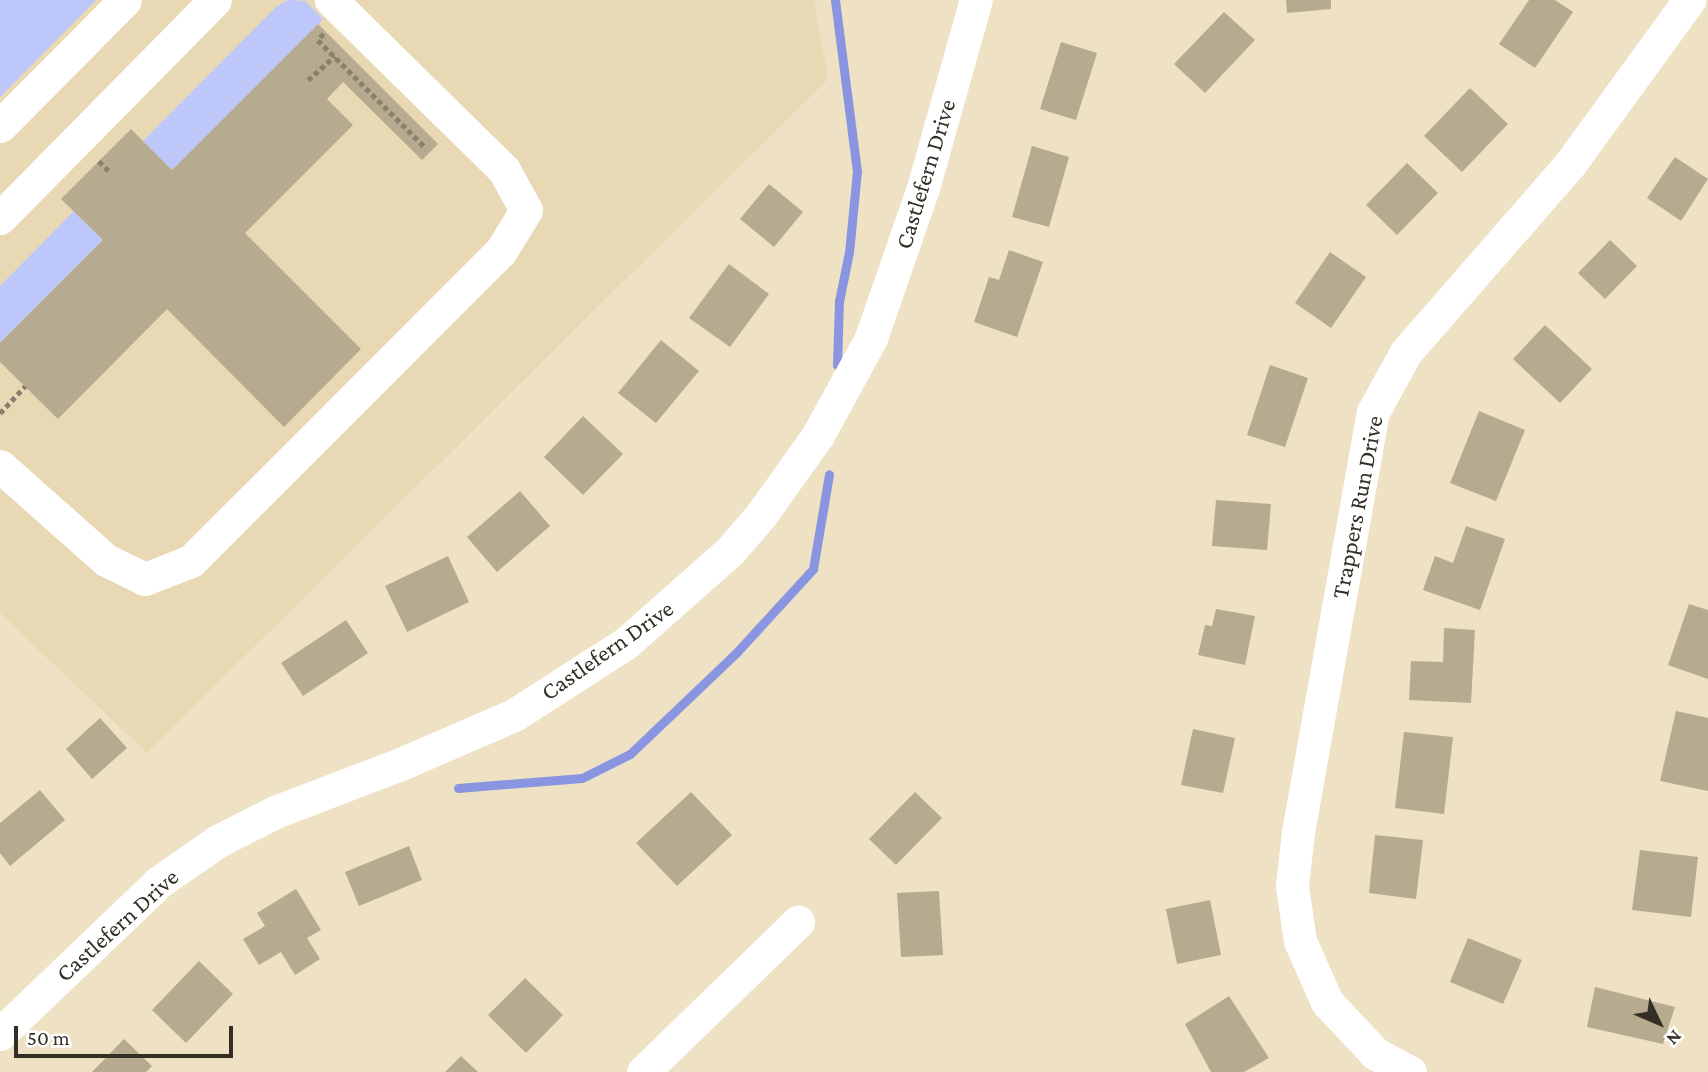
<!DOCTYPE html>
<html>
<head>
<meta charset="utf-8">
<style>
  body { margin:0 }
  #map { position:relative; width:1708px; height:1072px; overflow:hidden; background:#eee1c4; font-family:"Crimson Pro",serif }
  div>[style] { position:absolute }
  .built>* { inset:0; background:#e8d8b3 }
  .green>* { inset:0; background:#bec7fa }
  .stream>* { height:9px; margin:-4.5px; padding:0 4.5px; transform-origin:4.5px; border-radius:4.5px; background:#8a95e1 }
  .building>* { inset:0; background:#b7ab8f }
  .path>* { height:4.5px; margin-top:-2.25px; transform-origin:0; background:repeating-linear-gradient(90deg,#89806d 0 5px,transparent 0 8.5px) }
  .minor>* { height:33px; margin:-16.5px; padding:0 16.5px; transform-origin:16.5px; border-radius:16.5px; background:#fff }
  span { translate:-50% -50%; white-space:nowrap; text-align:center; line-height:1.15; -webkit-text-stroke:6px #fff; paint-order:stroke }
  .street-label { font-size:24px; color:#342f24 }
  .north { position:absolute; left:1624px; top:988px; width:70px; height:70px; -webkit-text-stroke:5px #fff; paint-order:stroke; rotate:134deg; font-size:19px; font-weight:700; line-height:28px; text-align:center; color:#342f24 }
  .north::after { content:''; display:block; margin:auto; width:24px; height:32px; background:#342f24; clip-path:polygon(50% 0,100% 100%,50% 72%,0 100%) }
  .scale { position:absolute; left:14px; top:1026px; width:219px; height:32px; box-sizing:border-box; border:4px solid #342f24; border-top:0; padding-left:9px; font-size:21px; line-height:24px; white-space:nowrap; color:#342f24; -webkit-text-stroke:5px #fff; paint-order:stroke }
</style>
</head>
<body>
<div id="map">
  <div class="built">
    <i style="clip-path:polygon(0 0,814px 0,828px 79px,147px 753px,0 613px)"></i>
  </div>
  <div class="green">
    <i style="clip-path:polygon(0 0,96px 0,0 97px)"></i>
    <i style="clip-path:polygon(288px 0,305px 1px,323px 19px,172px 170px,143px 141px,277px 6px)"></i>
    <i style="clip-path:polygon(74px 211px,103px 240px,0 343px,0 286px)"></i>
  </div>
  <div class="stream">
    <i style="left:835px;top:0;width:172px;rotate:82.7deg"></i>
    <i style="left:857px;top:171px;width:81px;rotate:95.6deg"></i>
    <i style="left:849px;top:252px;width:50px;rotate:101.5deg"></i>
    <i style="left:839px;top:301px;width:64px;rotate:91.8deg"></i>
    <i style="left:458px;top:788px;width:124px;rotate:-4.6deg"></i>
    <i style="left:582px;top:778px;width:54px;rotate:-26.6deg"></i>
    <i style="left:630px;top:754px;width:146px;rotate:-43.6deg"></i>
    <i style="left:736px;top:653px;width:114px;rotate:-47.5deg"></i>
    <i style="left:813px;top:569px;width:96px;rotate:-80.4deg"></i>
  </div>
  <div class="building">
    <i style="clip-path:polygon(1286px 0,1331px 0,1331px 9px,1287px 13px)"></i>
    <i style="clip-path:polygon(1529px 0,1555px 0,1573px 12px,1535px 68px,1499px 44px)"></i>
    <i style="clip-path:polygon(1224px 12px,1255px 40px,1205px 93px,1174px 64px)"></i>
    <i style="clip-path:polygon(318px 24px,438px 144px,422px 160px,343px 82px,327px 99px,353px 125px,245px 233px,361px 349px,284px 427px,167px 309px,58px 419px,0 362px,0 343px,103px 240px,61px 199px,131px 129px,172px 170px)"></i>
    <i style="clip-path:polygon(1061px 42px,1097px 53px,1076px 120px,1040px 109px)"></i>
    <i style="clip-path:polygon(1470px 88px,1508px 124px,1462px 172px,1424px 136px)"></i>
    <i style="clip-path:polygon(1032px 146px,1069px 157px,1049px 227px,1012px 217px)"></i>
    <i style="clip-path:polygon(1675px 157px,1708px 179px,1681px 221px,1647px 198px)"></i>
    <i style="clip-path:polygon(1407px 163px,1438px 193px,1397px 235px,1366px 205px)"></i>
    <i style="clip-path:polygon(769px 184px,803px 212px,774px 247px,740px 219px)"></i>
    <i style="clip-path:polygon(1610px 240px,1637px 266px,1605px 299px,1578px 273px)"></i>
    <i style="clip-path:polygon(1009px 250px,1043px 262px,1017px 337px,974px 322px,989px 277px,999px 280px)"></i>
    <i style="clip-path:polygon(1330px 252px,1366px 277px,1331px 328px,1295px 303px)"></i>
    <i style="clip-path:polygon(729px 264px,769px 294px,730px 347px,689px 318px)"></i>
    <i style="clip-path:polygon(1545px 325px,1592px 369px,1560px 403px,1513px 359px)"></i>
    <i style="clip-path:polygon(661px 340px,699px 371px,656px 423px,618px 393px)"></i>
    <i style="clip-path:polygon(1270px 365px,1308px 378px,1285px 447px,1247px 435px)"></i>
    <i style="clip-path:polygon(1479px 411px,1525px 430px,1496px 501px,1450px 483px)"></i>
    <i style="clip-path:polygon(583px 416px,623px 454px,583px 495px,544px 457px)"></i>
    <i style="clip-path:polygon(520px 491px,550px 526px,497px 572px,467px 537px)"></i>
    <i style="clip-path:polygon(1216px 500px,1271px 504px,1267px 550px,1212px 546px)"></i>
    <i style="clip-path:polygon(1466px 526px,1505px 539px,1480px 610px,1423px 590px,1435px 556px,1453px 563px)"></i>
    <i style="clip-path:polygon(448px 556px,469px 602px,407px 632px,385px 586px)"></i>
    <i style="clip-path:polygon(1689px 604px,1708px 610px,1708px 679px,1668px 665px)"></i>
    <i style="clip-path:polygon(1216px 609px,1255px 616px,1245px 665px,1198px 655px,1205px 625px,1212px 626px)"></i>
    <i style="clip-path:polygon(346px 620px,368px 653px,303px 696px,281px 663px)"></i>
    <i style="clip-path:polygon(1444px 628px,1475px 630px,1471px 703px,1409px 700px,1411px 661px,1443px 662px)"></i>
    <i style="clip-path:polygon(1676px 711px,1708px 718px,1708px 791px,1660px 781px)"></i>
    <i style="clip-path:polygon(100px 718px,127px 748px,92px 779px,66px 749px)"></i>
    <i style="clip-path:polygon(1193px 729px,1235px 738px,1223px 793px,1181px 785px)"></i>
    <i style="clip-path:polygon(1404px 732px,1453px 737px,1444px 814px,1395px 808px)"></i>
    <i style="clip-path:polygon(40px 790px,65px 820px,10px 866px,0 853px,0 823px)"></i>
    <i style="clip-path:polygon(691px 792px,732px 835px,677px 886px,636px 843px)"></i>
    <i style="clip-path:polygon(915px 792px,942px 818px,896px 865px,869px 839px)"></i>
    <i style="clip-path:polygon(1375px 835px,1423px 840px,1416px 899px,1369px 893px)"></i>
    <i style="clip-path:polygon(409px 846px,422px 880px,359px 906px,345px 872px)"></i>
    <i style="clip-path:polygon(1640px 850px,1698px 857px,1691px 917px,1632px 910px)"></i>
    <i style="clip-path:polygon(296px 889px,321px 930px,307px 938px,320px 959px,295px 975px,281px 952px,259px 965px,243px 939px,265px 926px,257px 913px)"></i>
    <i style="clip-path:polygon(939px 891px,943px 955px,901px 957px,897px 893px)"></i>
    <i style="clip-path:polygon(1210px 900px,1221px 955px,1177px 964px,1166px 909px)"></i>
    <i style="clip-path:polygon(1468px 938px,1522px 960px,1503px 1004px,1450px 982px)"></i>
    <i style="clip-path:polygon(199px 961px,233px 994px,186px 1043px,152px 1010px)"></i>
    <i style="clip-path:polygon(525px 978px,563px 1015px,526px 1053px,488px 1015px)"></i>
    <i style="clip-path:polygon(1595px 987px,1675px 1007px,1663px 1044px,1587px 1027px)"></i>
    <i style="clip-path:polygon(1229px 996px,1269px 1058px,1244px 1072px,1211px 1072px,1185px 1024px)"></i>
    <i style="clip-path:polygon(124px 1039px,152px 1066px,146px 1072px,92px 1072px)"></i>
    <i style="clip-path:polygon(461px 1056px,478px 1072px,445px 1072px)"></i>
  </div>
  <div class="path">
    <i style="left:324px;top:34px;width:8px;rotate:135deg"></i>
    <i style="left:318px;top:40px;width:153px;rotate:45deg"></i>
    <i style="left:308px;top:80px;width:36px;rotate:-42deg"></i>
    <i style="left:99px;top:161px;width:17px;rotate:45deg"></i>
    <i style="left:0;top:413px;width:37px;rotate:-47deg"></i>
  </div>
  <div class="minor">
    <i style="left:0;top:126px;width:177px;rotate:-45.2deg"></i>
    <i style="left:0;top:218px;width:306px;rotate:-45.4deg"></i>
    <i style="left:0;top:466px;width:142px;rotate:41.6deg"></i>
    <i style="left:106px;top:560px;width:43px;rotate:26deg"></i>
    <i style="left:145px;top:579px;width:49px;rotate:-21.4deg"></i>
    <i style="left:191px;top:561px;width:438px;rotate:-45deg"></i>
    <i style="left:501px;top:251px;width:48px;rotate:-58.6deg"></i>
    <i style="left:526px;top:210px;width:46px;rotate:-118.8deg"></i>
    <i style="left:504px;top:170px;width:243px;rotate:-135.5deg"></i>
    <i style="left:0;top:1034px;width:220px;rotate:-43.7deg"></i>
    <i style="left:159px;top:882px;width:72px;rotate:-34.8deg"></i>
    <i style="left:218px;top:841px;width:64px;rotate:-27deg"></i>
    <i style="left:275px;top:812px;width:137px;rotate:-20.9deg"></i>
    <i style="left:403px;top:763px;width:121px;rotate:-23.4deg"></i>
    <i style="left:514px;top:715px;width:133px;rotate:-32.7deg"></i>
    <i style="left:626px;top:643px;width:139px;rotate:-41.5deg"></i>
    <i style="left:730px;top:551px;width:48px;rotate:-49.3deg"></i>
    <i style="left:761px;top:515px;width:98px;rotate:-54.5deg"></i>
    <i style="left:818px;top:435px;width:111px;rotate:-61.3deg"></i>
    <i style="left:871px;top:338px;width:159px;rotate:-70.9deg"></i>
    <i style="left:923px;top:188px;width:195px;rotate:-74.3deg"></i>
    <i style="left:643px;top:1072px;width:216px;rotate:-44.1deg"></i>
    <i style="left:1410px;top:1072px;width:40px;rotate:-152deg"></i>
    <i style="left:1375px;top:1053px;width:70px;rotate:-133.3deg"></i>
    <i style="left:1327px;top:1002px;width:67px;rotate:-113.9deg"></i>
    <i style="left:1300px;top:941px;width:56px;rotate:-98.3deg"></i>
    <i style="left:1292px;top:886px;width:54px;rotate:-83.7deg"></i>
    <i style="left:1298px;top:832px;width:427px;rotate:-79.9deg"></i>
    <i style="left:1373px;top:412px;width:68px;rotate:-61.2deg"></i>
    <i style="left:1406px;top:352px;width:249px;rotate:-48.9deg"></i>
    <i style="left:1570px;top:164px;width:203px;rotate:-54deg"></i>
  </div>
  <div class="street-label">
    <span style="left:925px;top:174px;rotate:-73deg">Castlefern Drive</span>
    <span style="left:1357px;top:507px;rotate:-79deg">Trappers Run Drive</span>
    <span style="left:607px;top:650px;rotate:-35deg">Castlefern Drive</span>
    <span style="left:117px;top:925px;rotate:-42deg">Castlefern Drive</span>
  </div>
  <div class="north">N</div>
  <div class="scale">50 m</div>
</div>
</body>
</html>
